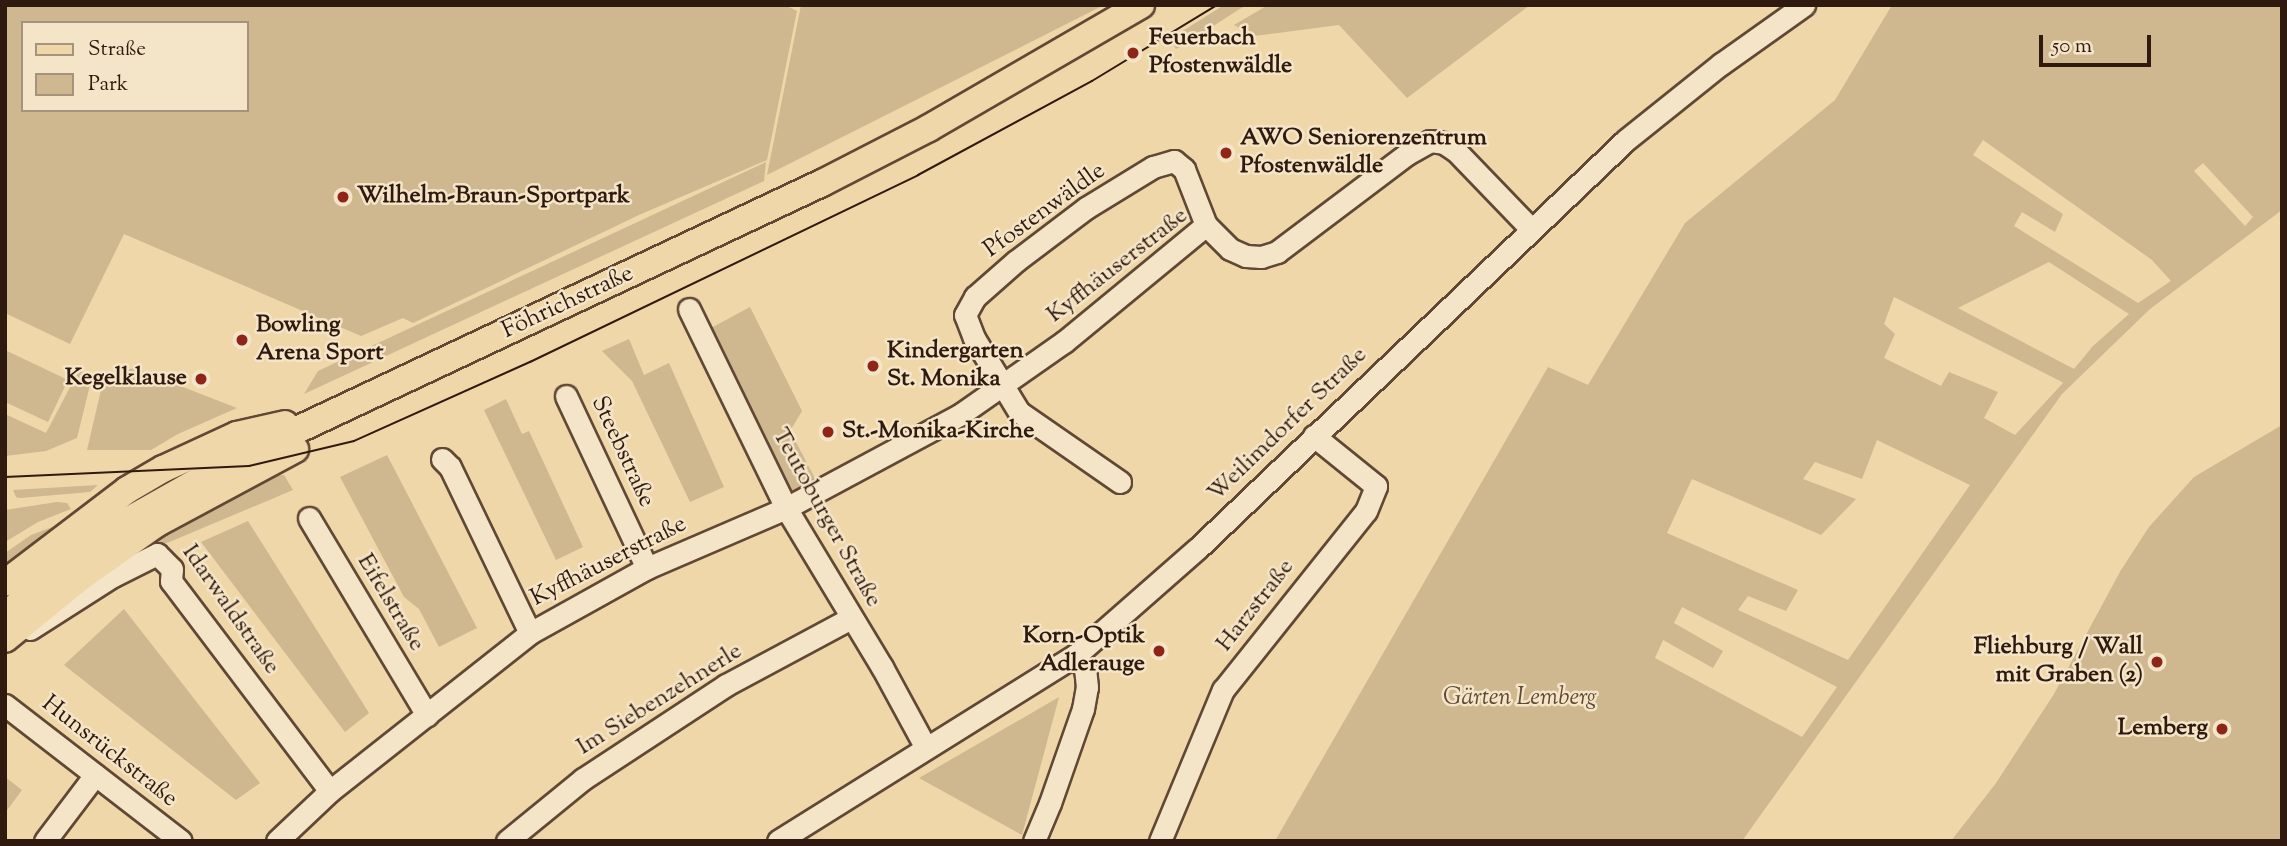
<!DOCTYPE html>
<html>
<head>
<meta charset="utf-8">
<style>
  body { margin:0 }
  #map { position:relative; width:2287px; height:846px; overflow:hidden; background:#efd7aa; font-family:"Sorts Mill Goudy",serif }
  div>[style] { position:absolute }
  .green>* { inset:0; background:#cfb78f }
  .roads { filter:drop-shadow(2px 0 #604835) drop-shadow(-2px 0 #604835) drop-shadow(0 2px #604835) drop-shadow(0 -2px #604835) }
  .minor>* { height:21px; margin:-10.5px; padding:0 10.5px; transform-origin:10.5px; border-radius:10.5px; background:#f5e5c8 }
  .major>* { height:26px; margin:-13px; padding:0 13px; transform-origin:13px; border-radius:13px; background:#efd7aa }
  .tram>* { height:2px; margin:-1px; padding:0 1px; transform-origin:1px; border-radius:1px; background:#30190e }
  .dots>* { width:19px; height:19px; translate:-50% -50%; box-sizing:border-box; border:4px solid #f5e5c8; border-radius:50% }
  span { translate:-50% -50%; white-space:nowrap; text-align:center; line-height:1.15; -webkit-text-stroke:5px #f5e5c8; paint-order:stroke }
  .poi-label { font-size:24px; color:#30190e; font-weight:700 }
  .left { translate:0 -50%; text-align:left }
  .right { translate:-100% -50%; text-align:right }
  .street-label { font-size:24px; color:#30190e }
  .park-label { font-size:24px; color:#604835; font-style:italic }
  .frame { position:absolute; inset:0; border:7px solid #30190e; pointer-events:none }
  .legend { position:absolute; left:21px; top:21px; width:228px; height:91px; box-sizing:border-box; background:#f5e5c8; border:2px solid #a6937e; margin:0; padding:9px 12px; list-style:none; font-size:21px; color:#30190e }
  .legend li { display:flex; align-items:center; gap:14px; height:35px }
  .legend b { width:35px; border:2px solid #a6937e }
  .scale { position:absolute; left:2039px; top:35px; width:112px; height:32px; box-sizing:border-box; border:4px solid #30190e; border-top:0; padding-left:9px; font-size:21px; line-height:24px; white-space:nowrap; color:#30190e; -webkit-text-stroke:5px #f5e5c8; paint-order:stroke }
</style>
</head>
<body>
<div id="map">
  <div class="green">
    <i style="clip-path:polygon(evenodd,5px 5px,785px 5px,797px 11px,767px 160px,639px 215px,413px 323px,403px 318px,361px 336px,124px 234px,70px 344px,5px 313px,5px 5px,23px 23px,247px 23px,247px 110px,23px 110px,23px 23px)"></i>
    <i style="clip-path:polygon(801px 5px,1104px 5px,767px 175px)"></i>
    <i style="clip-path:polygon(1224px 5px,1246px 5px,1196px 37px,1192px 33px,1183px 39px,1186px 44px,1176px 49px,1170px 39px)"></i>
    <i style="clip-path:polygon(1268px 5px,1530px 5px,1407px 98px,1339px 25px,1254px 36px,1234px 25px)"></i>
    <i style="clip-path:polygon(evenodd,1892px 5px,2282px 5px,2282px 210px,2150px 309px,2062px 394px,1742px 841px,1275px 841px,1548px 367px,1588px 385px,1685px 223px,1835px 100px,1892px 5px,1983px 140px,2152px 260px,2171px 281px,2138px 303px,2014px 226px,2022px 212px,2055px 232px,2063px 214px,1973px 155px,1983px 140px,1892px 5px,2203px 163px,2253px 217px,2245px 226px,2194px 171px,2203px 163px,1892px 5px,2049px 262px,2129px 314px,2093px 346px,2074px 369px,1958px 308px,2049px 262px,1892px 5px,1894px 297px,2062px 382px,2063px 383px,2015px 435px,1984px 418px,1998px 392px,1949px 372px,1941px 386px,1884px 358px,1895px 334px,1884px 324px,1894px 297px,1892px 5px,1877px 440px,1970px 485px,1848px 660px,1738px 610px,1748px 596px,1786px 611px,1798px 590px,1667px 533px,1692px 479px,1821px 535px,1856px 499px,1803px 479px,1815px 462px,1862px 479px,1877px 440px,1892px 5px,1682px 607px,1837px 687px,1802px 737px,1655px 658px,1663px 640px,1713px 668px,1723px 651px,1674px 623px,1682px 607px)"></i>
    <i style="clip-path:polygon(766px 162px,764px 181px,304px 394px,318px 371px)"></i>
    <i style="clip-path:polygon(750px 307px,802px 411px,790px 431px,817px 482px,792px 494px,711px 328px)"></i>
    <i style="clip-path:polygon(629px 339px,644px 375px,669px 363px,724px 487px,690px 502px,632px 381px,602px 351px)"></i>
    <i style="clip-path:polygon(5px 350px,68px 380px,48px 422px,5px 402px)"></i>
    <i style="clip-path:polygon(134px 368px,237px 408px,178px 434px,151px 450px,87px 450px,104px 377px)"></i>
    <i style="clip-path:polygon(79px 370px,92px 377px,77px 438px,46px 451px,5px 456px,5px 414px,46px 433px)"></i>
    <i style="clip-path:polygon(506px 399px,522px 434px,529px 431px,583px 547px,556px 560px,484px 410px)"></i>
    <i style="clip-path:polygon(2282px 425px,2282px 841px,1951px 841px,1996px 783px,2054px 694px,2121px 570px,2149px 527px,2194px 477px)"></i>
    <i style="clip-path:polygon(387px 455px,477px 628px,439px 647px,419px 609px,404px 597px,340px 477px)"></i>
    <i style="clip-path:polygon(284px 475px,293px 490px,110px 567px,160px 532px,261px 477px)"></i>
    <i style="clip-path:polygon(98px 485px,90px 492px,20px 498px,16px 497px,13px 490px)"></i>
    <i style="clip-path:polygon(57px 502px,67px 503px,71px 509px,38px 522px,5px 542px,5px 510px)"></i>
    <i style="clip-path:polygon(248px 521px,369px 713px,345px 732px,201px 542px)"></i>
    <i style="clip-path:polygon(55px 526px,66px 526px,5px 576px,5px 553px,31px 535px)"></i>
    <i style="clip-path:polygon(124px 609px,260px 783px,236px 800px,64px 665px)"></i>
    <i style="clip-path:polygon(1059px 697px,1022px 835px,919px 778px)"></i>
    <i style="clip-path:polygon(5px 777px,22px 790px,5px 813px)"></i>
  </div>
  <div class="roads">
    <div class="minor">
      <i style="left:689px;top:309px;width:221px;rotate:64deg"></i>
      <i style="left:786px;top:508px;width:186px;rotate:58.9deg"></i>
      <i style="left:882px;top:667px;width:92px;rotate:61.5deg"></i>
      <i style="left:566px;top:396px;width:190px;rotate:64.8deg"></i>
      <i style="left:442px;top:459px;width:11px;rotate:45deg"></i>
      <i style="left:450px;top:467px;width:184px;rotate:64.3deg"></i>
      <i style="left:1120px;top:482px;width:123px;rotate:-145.3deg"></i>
      <i style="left:1019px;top:412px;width:87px;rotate:-121.3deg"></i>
      <i style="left:974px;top:338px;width:25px;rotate:-111deg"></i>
      <i style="left:965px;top:315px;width:21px;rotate:-61deg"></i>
      <i style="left:975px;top:297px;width:55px;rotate:-41.3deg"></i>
      <i style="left:1016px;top:261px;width:88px;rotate:-37.1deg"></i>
      <i style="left:1086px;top:208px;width:79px;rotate:-31.5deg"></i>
      <i style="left:1153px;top:167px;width:22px;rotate:-16deg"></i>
      <i style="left:1174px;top:161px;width:13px;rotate:39deg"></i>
      <i style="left:1184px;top:169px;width:60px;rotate:68.6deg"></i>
      <i style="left:1206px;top:225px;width:34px;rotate:45deg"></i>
      <i style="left:1230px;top:249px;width:17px;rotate:24deg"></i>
      <i style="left:1246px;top:256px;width:15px;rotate:4deg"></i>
      <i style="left:1261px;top:257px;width:17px;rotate:-17deg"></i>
      <i style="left:1277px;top:252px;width:163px;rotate:-37deg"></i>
      <i style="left:1407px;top:154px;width:26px;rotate:-29deg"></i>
      <i style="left:1430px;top:141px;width:14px;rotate:8deg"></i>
      <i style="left:1444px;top:143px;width:14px;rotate:34deg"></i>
      <i style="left:1456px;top:151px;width:108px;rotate:46.1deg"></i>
      <i style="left:309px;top:518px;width:230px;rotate:59.1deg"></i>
      <i style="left:30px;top:629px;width:98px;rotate:-32.6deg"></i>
      <i style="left:113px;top:576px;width:49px;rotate:-26.6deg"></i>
      <i style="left:157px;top:554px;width:21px;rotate:45deg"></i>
      <i style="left:172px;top:569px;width:12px;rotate:95deg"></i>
      <i style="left:171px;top:581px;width:263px;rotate:52.9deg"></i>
      <i style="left:5px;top:705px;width:222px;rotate:37.7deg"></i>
      <i style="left:45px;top:841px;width:83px;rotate:-52.9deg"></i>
      <i style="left:277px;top:841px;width:73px;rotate:-43.3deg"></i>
      <i style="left:330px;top:791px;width:255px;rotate:-38.3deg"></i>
      <i style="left:530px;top:633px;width:134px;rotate:-29.1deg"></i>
      <i style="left:647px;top:568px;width:151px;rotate:-23.3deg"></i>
      <i style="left:786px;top:508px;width:199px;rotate:-28.2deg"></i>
      <i style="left:961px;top:414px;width:126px;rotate:-35deg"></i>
      <i style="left:1064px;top:342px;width:184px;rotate:-39.5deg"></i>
      <i style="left:507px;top:841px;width:98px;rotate:-39.2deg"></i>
      <i style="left:583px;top:779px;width:171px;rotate:-33.3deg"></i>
      <i style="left:726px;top:685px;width:142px;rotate:-28.2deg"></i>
      <i style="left:778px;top:841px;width:351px;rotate:-32deg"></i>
      <i style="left:1076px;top:655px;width:162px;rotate:-41.3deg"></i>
      <i style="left:1198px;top:548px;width:591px;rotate:-43.63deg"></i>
      <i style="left:1626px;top:140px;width:122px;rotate:-38.7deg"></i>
      <i style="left:1721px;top:64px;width:102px;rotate:-35.4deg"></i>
      <i style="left:1034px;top:841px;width:41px;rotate:-67.2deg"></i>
      <i style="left:1050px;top:803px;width:100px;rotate:-70.7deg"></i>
      <i style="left:1083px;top:709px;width:22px;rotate:-80deg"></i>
      <i style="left:1087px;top:687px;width:18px;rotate:-96deg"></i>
      <i style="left:1085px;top:669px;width:17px;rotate:-123deg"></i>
      <i style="left:1160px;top:841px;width:164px;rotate:-67.4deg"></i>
      <i style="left:1223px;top:690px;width:229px;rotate:-51.4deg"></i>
      <i style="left:1366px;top:511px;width:27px;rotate:-68deg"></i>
      <i style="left:1376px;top:486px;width:80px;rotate:-141.1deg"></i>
    </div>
    <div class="major">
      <i style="left:5px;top:583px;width:153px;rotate:-37.3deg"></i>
      <i style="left:127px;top:490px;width:42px;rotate:-30.3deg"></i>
      <i style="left:163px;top:469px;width:81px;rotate:-24.7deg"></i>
      <i style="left:237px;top:435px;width:49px;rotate:-12.9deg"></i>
      <i style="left:6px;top:615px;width:52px;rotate:-41.1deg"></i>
      <i style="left:45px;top:581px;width:102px;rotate:-36.2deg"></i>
      <i style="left:127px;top:521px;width:137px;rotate:-29.4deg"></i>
      <i style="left:246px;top:454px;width:637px;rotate:-25.2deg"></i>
      <i style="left:822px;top:183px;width:120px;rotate:-27.2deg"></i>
      <i style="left:929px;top:128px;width:245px;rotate:-30.1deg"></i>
      <i style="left:5px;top:639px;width:93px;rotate:-39.3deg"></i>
      <i style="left:77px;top:580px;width:97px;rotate:-35.3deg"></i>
      <i style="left:156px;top:524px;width:158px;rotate:-28.3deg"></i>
    </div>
  </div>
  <div class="tram">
    <i style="left:5px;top:477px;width:244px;rotate:-2.6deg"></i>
    <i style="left:249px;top:466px;width:108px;rotate:-13.4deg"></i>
    <i style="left:354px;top:441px;width:193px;rotate:-24.2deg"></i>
    <i style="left:530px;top:362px;width:431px;rotate:-25.7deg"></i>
    <i style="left:918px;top:175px;width:198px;rotate:-28.4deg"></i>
    <i style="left:1092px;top:81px;width:146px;rotate:-31.3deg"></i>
  </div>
  <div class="dots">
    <i style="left:1133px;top:53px;background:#8f2418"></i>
    <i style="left:1226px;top:153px;background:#8f2418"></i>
    <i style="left:343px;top:197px;background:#8f2418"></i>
    <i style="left:242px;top:340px;background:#8f2418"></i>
    <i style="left:873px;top:366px;background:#8f2418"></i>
    <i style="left:201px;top:379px;background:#8f2418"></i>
    <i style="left:828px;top:432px;background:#8f2418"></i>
    <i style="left:1159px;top:651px;background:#8f2418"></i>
    <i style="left:2157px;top:662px;background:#8f2418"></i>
    <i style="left:2222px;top:729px;background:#8f2418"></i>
  </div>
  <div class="poi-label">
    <span class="left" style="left:1149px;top:53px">Feuerbach<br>Pfostenwäldle</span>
    <span class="left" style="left:1240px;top:153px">AWO Seniorenzentrum<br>Pfostenwäldle</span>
    <span class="left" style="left:357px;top:197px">Wilhelm-Braun-Sportpark</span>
    <span class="left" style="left:256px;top:340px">Bowling<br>Arena Sport</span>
    <span class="left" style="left:887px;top:366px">Kindergarten<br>St. Monika</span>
    <span class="right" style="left:187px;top:379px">Kegelklause</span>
    <span class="left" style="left:842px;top:432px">St.-Monika-Kirche</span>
    <span class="right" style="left:1145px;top:651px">Korn-Optik<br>Adlerauge</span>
    <span class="right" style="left:2143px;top:662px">Fliehburg / Wall<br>mit Graben (2)</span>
    <span class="right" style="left:2208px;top:729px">Lemberg</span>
  </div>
  <div class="street-label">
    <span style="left:1045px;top:211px;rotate:-36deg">Pfostenwäldle</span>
    <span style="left:1118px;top:266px;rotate:-38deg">Kyffhäuserstraße</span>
    <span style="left:568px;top:303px;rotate:-25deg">Föhrichstraße</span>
    <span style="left:1288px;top:425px;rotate:-44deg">Weilimdorfer Straße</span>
    <span style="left:622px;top:452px;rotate:65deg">Steebstraße</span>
    <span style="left:826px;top:518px;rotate:61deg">Teutoburger Straße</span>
    <span style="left:609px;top:562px;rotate:-27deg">Kyffhäuserstraße</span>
    <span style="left:390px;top:603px;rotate:59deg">Eifelstraße</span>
    <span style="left:1256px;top:606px;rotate:-52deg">Harzstraße</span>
    <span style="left:230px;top:610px;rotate:55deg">Idarwaldstraße</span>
    <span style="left:660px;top:700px;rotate:-32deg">Im Siebenzehnerle</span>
    <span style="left:109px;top:752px;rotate:38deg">Hunsrückstraße</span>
  </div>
  <div class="park-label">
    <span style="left:1520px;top:699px">Gärten Lemberg</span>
  </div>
  <div class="frame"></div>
  <ul class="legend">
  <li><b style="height:9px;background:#efd7aa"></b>Straße</li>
  <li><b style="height:19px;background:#cfb78f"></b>Park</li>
  </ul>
  <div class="scale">50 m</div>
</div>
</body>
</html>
